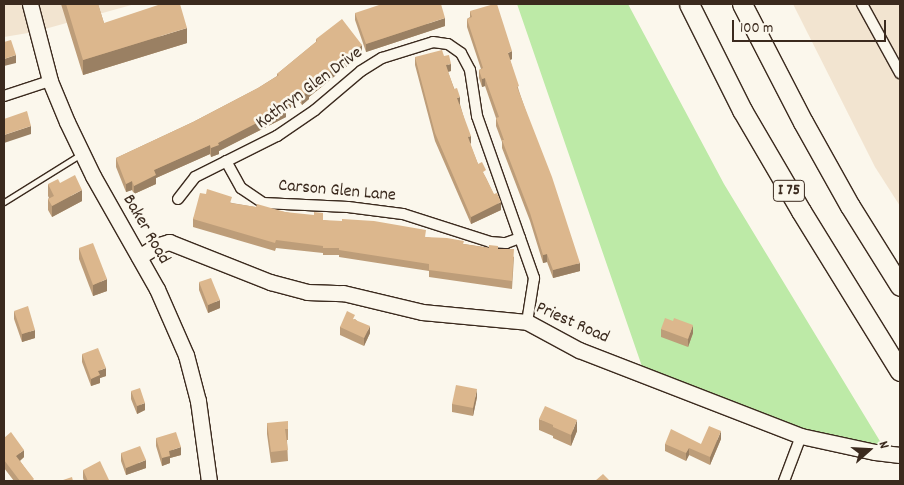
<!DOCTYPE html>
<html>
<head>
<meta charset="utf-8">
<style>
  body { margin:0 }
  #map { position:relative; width:904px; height:485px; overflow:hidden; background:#fbf7ec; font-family:Dekko,sans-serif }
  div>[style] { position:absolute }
  .built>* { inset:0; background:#f2e4d0 }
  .green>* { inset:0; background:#bdeaa7 }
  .roads { filter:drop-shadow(1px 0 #3b2a1e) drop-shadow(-1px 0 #3b2a1e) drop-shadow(0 1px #3b2a1e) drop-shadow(0 -1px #3b2a1e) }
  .lane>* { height:5px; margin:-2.5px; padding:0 2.5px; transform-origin:2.5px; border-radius:2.5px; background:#fbf7ec }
  .street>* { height:10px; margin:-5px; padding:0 5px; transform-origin:5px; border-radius:5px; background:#fbf7ec }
  .secondary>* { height:15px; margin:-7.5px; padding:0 7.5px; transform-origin:7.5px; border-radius:7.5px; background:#fbf7ec }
  .highway>* { height:19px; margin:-9.5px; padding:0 9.5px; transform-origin:9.5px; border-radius:9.5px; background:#fbf7ec }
  .wall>* { inset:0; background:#bd9d79 }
  .shaded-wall>* { inset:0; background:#9a8063 }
  .building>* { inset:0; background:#dcb78d }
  span { translate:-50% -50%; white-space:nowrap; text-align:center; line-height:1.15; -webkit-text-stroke:5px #fbf7ec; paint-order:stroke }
  .shield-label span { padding:1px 4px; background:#fbf7ec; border:1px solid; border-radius:4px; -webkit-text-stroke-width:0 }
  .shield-label { font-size:16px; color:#3b2a1e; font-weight:700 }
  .street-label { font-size:18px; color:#3b2a1e }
  .frame { position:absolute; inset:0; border:5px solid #3b2a1e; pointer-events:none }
  .north { position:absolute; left:844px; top:425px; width:50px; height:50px; -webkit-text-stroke:4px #fbf7ec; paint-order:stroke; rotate:71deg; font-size:14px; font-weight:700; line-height:20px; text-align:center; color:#3b2a1e }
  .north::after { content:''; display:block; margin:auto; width:18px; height:22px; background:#3b2a1e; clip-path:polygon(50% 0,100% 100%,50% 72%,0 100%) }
  .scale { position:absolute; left:732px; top:20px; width:154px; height:22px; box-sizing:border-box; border:2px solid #3b2a1e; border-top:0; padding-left:6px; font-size:15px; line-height:18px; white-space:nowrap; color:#3b2a1e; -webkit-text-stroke:4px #fbf7ec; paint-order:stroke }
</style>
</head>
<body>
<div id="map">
  <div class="built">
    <i style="clip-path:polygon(4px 4px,135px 4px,34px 32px,4px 37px)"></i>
    <i style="clip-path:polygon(793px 4px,900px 4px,900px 206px,875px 167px)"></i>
  </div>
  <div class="green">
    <i style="clip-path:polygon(517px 4px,628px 4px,724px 184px,892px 461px,647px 381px)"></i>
  </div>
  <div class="roads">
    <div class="lane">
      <i style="left:4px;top:202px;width:91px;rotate:-31.9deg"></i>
    </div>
    <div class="street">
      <i style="left:862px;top:4px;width:79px;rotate:61.2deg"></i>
      <i style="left:4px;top:96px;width:48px;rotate:-18.1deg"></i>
      <i style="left:226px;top:161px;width:31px;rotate:61deg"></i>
      <i style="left:241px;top:188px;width:27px;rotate:34deg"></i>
      <i style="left:263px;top:203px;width:85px;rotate:2.7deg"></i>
      <i style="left:348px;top:207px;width:55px;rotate:7.3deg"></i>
      <i style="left:403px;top:214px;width:91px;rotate:17.8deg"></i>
      <i style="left:490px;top:242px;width:16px;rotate:4deg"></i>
      <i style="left:506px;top:243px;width:15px;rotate:-20deg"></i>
      <i style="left:178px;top:199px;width:28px;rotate:-52deg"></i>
      <i style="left:195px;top:177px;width:92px;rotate:-26.6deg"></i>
      <i style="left:277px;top:136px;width:46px;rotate:-34.4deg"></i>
      <i style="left:315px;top:110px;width:60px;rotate:-40.3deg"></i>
      <i style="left:361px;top:71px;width:25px;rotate:-32deg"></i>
      <i style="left:382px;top:58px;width:53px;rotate:-17.4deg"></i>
      <i style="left:433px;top:42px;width:15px;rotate:8deg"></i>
      <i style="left:448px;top:44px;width:16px;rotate:35deg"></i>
      <i style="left:461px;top:53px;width:19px;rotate:62deg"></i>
      <i style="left:470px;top:70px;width:47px;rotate:81.3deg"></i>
      <i style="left:477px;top:116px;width:172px;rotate:70.6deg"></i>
      <i style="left:534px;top:278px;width:45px;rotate:99deg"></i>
      <i style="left:784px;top:481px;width:48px;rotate:-69.3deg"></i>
    </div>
    <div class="secondary">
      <i style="left:30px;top:4px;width:80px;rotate:75.4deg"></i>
      <i style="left:50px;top:81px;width:44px;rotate:67.5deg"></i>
      <i style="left:67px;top:122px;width:60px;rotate:64.3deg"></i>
      <i style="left:93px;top:176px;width:130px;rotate:60.5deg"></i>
      <i style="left:157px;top:289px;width:72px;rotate:66.3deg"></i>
      <i style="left:186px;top:355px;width:48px;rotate:75.4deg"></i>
      <i style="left:198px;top:401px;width:81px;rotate:82.2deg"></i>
      <i style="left:139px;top:257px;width:20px;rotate:-33deg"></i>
      <i style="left:156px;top:246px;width:14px;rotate:-17deg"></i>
      <i style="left:169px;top:242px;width:109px;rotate:21.6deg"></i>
      <i style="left:270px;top:282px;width:38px;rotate:15deg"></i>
      <i style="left:307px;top:292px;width:36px;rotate:2deg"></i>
      <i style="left:343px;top:293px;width:81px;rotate:13.5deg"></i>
      <i style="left:422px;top:312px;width:105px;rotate:5.4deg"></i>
      <i style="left:527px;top:322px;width:59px;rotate:28.3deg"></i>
      <i style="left:579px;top:350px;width:238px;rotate:21.2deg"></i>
      <i style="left:801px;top:436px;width:76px;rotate:12.2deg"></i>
      <i style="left:875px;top:452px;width:25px;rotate:7deg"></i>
    </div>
    <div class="highway">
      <i style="left:689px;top:4px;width:119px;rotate:63.4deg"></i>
      <i style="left:742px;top:110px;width:117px;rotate:59.7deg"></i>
      <i style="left:801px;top:211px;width:188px;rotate:58.3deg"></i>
      <i style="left:742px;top:4px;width:133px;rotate:62.7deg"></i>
      <i style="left:803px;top:122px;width:96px;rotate:60.8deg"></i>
      <i style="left:850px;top:206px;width:94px;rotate:58deg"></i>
    </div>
  </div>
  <div class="wall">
    <i style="clip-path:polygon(61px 4px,98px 4px,104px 23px,187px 43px,83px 75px)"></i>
    <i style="clip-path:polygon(470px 11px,512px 59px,510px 60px,519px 91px,580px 271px,553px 278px,547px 262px,543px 263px,530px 221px,502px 148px,502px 142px,496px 126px,496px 118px,485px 86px,482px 87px,479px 78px,479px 70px,481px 69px,467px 27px,467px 19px,470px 17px)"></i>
    <i style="clip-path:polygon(355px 13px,445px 26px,366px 52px,355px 20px)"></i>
    <i style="clip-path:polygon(316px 39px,362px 54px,309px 97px,309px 99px,302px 105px,299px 101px,286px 111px,286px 117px,219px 151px,219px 154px,211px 157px,210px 154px,156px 178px,156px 184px,134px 194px,132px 190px,126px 192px,116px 167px,116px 158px,193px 122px,258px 88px,277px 76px,277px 74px,316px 42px)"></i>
    <i style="clip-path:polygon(444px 56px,451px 71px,448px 72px,460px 104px,471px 143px,470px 144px,478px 164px,486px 178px,501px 210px,471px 224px,435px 141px,415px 65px,415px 57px)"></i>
    <i style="clip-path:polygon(48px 184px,82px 201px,52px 217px,48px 210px,48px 199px,49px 198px,48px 196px)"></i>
    <i style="clip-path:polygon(206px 194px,232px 203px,285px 212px,323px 220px,426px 237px,464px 244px,498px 249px,514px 257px,512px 289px,429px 277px,429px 271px,339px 257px,339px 255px,323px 255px,323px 253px,276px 248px,275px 251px,193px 227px,193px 219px)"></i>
    <i style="clip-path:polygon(79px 248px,107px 291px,93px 296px,79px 259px)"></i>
    <i style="clip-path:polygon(199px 282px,220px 308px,208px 313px,199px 290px)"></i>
    <i style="clip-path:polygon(14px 311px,35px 338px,22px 342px,14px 319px)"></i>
    <i style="clip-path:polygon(355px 319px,370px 333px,364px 346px,340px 335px,340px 327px)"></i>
    <i style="clip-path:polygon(661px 329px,693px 333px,688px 347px,661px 337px)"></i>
    <i style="clip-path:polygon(82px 354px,106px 376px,100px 378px,100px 383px,91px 386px,82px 362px)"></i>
    <i style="clip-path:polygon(131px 391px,145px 410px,137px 414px,131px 399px)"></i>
    <i style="clip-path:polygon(477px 397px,473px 416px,452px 412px,452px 404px)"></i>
    <i style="clip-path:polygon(539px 419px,577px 431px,571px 446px,553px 438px,553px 436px,539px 430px)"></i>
    <i style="clip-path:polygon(267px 423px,288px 429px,288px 440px,287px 440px,288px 461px,271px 463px,267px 434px)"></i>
    <i style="clip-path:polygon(4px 438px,24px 457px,20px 461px,34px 481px,14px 481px,4px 468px)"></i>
    <i style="clip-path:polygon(156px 438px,181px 455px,170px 458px,170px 463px,162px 466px,156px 446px)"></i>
    <i style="clip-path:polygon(721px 439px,710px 465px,689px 455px,686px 461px,665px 451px,665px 444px,701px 444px)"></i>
    <i style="clip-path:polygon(121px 453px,146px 468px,126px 475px,121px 461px)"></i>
    <i style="clip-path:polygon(83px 470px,109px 481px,84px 481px,83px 478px)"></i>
  </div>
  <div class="shaded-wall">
    <i style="clip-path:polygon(445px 18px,445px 26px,366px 52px,366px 44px)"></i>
    <i style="clip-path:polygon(187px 28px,187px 43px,83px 75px,83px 60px)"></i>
    <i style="clip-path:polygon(362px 45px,362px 54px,309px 97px,309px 99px,302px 105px,302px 96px,308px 89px)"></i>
    <i style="clip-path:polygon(512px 51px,512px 59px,508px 61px,508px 53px)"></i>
    <i style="clip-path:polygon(16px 55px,16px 63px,4px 66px,4px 59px)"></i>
    <i style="clip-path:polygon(451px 64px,451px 71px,446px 72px,446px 65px)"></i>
    <i style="clip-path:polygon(485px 78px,485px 86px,482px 87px,482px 79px)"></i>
    <i style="clip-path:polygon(299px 92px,299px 101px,286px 111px,286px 117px,219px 151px,219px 154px,211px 157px,211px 148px,218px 143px,284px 104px)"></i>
    <i style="clip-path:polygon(460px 97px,460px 104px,457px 105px,457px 98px)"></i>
    <i style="clip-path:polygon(31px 126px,31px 134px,4px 143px,4px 135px)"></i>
    <i style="clip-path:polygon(471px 136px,471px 143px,468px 145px,468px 137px)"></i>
    <i style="clip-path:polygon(210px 145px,210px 154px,156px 178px,156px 184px,134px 194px,134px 186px,154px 170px)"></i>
    <i style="clip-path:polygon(132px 181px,132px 190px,126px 192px,126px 184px)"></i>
    <i style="clip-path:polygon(82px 190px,82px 201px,52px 217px,52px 206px)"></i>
    <i style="clip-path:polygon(501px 202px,501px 210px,471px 224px,471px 217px)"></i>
    <i style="clip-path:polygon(547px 254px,547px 262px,543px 263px,543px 255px)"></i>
    <i style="clip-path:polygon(580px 263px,580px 271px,553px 278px,553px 270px)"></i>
    <i style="clip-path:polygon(107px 279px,107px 291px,93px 296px,93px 285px)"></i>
    <i style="clip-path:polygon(220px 300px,220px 308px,208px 313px,208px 305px)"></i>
    <i style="clip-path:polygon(693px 325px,693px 333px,688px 347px,688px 339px)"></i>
    <i style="clip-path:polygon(370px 326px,370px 333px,364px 346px,364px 338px)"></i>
    <i style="clip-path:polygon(35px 330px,35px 338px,22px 342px,22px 334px)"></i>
    <i style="clip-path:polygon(106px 368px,106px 376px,100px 378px,100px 383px,91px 386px,91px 379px,98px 371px)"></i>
    <i style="clip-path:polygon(477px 389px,477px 397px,473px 416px,473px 408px)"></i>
    <i style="clip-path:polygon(145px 403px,145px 410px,137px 414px,137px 406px)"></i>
    <i style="clip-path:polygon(577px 420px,577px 431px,571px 446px,571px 435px)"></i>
    <i style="clip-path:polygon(721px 431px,721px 439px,710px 465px,710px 457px)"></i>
    <i style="clip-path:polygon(181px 447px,181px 455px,170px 458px,170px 463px,162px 466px,162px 458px,169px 451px)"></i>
    <i style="clip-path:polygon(689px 448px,689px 455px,686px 461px,686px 453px)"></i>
    <i style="clip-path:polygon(24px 450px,24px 457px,16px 464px,16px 456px)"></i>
    <i style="clip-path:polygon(146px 460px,146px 468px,126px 475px,126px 468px)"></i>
  </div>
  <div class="building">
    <i style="clip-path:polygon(66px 4px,98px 4px,104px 23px,161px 4px,180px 4px,187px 28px,83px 60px)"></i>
    <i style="clip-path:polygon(382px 4px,441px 4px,445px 18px,366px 44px,355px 13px)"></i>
    <i style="clip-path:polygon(494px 4px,497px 4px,512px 51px,508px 53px,519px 86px,517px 87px,552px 177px,580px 263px,553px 270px,547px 254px,543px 255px,530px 213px,502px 140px,504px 140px,496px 118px,499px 117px,485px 78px,482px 79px,479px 70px,483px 68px,467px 19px,472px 17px,470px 11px)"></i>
    <i style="clip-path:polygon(342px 19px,362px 45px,308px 89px,309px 90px,302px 96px,299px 92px,284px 104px,286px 108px,218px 143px,219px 145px,211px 148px,210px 145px,154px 170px,156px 175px,134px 186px,132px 181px,126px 184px,116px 158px,193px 122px,258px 88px,279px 75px,277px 74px,317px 41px,316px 39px)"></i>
    <i style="clip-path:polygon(11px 40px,16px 55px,4px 59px,4px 42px)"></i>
    <i style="clip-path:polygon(442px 50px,444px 56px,449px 55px,451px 64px,446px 65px,454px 89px,457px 88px,460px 97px,457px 98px,471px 136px,468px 137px,478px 164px,482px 162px,486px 170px,483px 172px,494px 194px,497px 193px,501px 202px,471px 217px,435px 133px,415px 57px)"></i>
    <i style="clip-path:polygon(27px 111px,31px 126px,4px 135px,4px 119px)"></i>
    <i style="clip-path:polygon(75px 175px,82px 190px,52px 206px,48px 199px,54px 196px,48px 184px,58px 179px,60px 183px)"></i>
    <i style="clip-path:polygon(207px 189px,232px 197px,230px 203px,256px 207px,257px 204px,285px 212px,314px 215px,314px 212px,323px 213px,323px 220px,342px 221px,342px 219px,374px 221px,426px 230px,425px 237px,447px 238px,464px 241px,463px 244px,489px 248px,489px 245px,498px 246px,498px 249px,514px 249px,512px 281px,429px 270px,429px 264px,339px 250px,339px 248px,323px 248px,323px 246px,276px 240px,275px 243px,193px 219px,200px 193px,206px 194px)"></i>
    <i style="clip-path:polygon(93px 243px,107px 279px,93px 285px,79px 248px)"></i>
    <i style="clip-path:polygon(211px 278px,220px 300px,208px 305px,199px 282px)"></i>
    <i style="clip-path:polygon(28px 306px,35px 330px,22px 334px,14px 311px)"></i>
    <i style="clip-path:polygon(347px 311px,355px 315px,353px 319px,370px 326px,364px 338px,340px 327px)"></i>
    <i style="clip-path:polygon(665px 318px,673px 321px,674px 318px,693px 325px,688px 339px,661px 329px)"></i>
    <i style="clip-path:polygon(98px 348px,106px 368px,98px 371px,100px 375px,91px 379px,82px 354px)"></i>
    <i style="clip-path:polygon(456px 385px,477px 389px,473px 408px,452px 404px)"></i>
    <i style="clip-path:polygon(140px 388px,145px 403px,137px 406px,131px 391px)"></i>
    <i style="clip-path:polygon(545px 406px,577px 420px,571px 435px,553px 427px,553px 425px,539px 419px)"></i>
    <i style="clip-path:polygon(288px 421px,288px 429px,285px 429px,288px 450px,271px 452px,267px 423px)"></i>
    <i style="clip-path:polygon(709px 426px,721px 431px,710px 457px,689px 448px,686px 453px,665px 444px,671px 429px,701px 444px)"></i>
    <i style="clip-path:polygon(11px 432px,24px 450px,16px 456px,34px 479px,32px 481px,20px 481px,4px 460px,4px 438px)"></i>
    <i style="clip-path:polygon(176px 432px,181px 447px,169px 451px,170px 456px,162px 458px,156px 438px)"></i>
    <i style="clip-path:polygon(140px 446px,146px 460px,126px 468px,121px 453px)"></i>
    <i style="clip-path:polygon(100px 461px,109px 480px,107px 481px,88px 481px,83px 470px)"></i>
    <i style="clip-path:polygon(603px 474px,610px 481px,595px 481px)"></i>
    <i style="clip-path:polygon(72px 477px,73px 481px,60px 481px)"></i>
  </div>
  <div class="shield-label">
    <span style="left:789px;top:191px">I 75</span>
  </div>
  <div class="street-label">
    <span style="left:310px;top:89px;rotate:-36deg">Kathryn Glen Drive</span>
    <span style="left:337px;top:192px;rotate:5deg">Carson Glen Lane</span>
    <span style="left:145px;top:230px;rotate:60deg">Baker Road</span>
    <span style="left:572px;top:324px;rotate:24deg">Priest Road</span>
  </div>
  <div class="frame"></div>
  <div class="north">N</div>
  <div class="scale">100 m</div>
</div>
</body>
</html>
